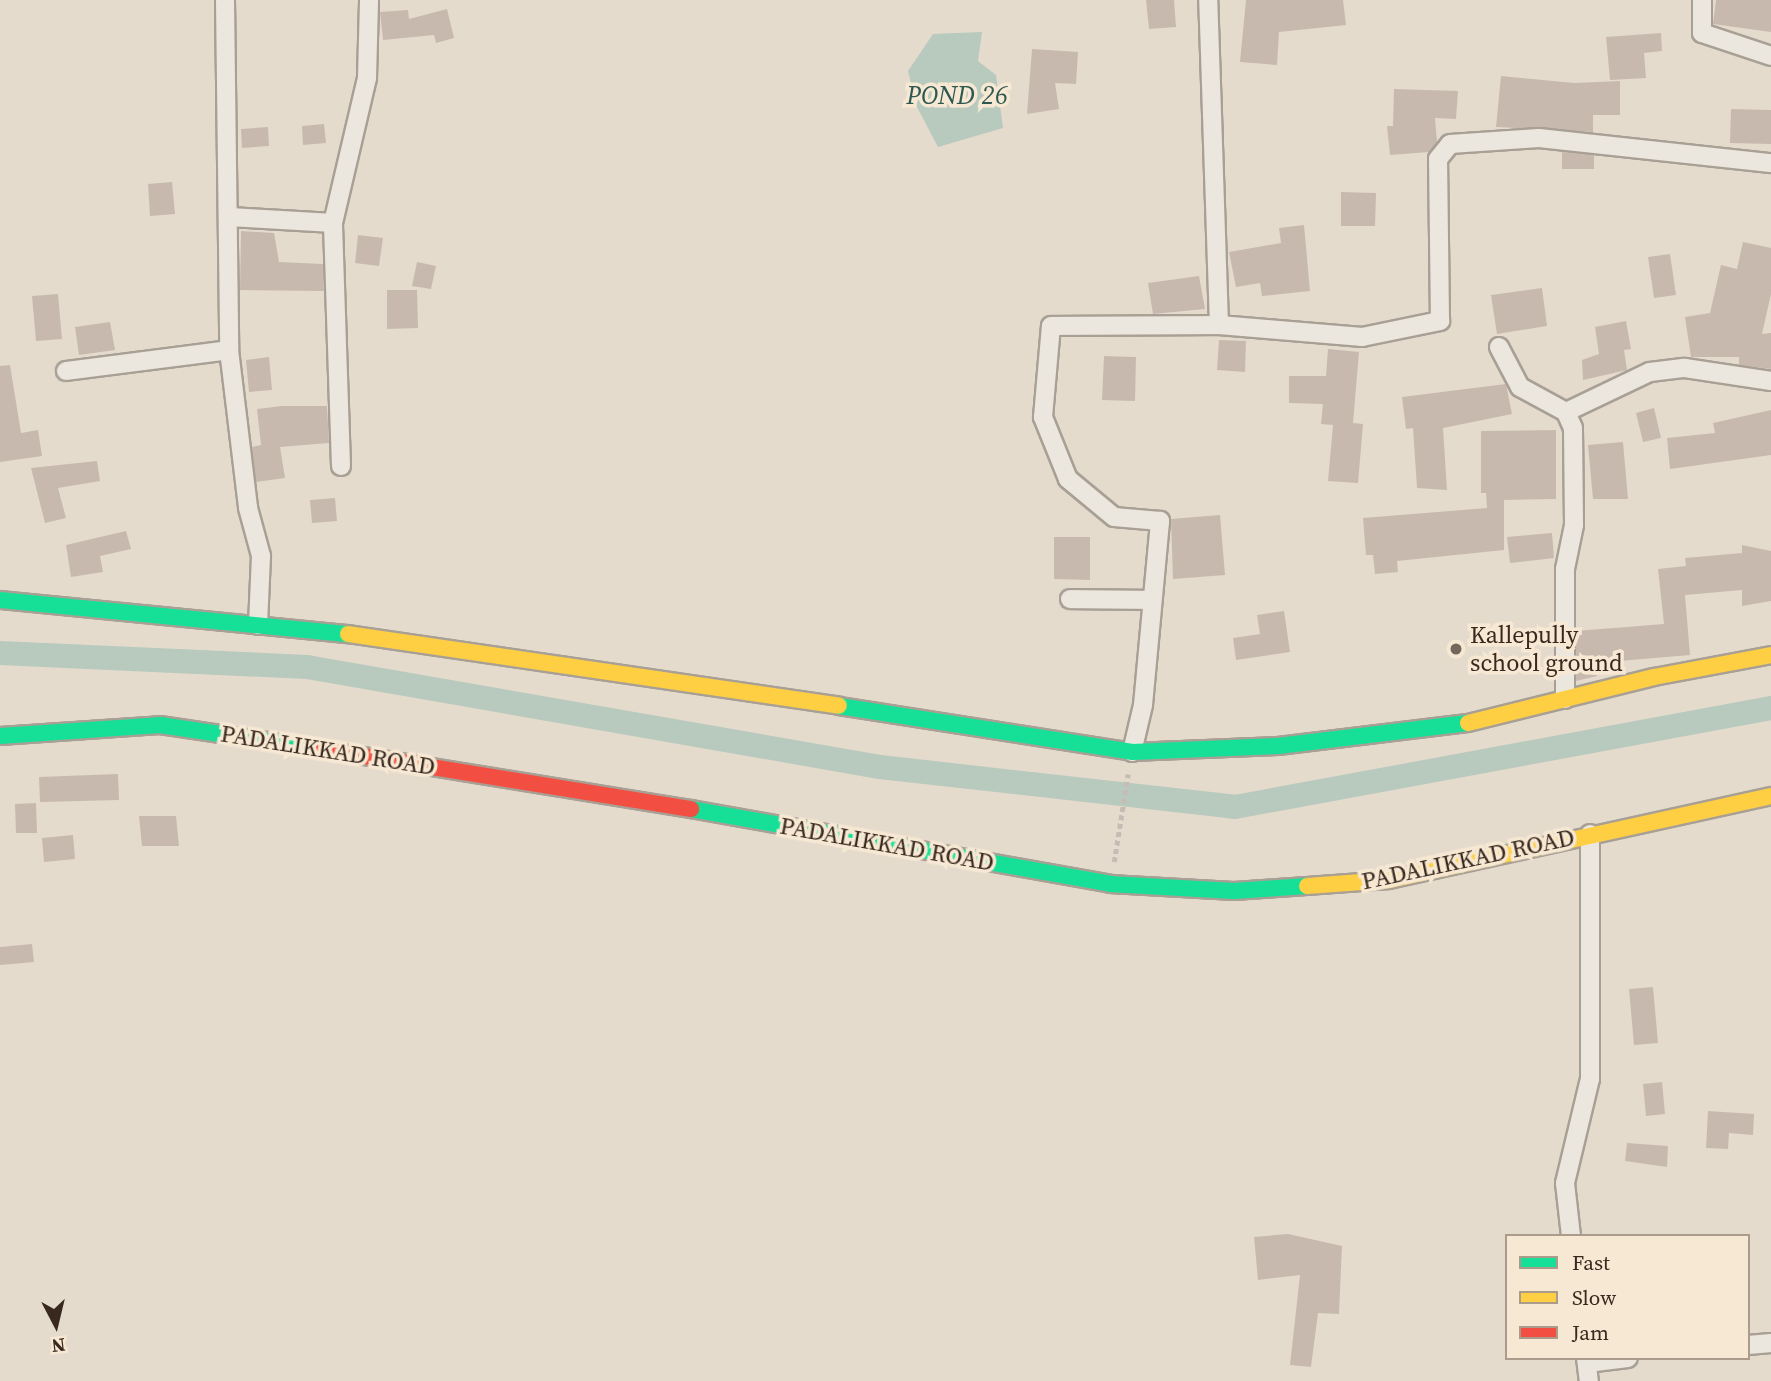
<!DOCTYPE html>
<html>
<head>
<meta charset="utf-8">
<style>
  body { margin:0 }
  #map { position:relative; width:1771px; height:1381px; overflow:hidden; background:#e4dbcd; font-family:"Source Serif 4",serif }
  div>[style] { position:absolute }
  .water>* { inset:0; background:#b8c9bd }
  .canal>* { height:24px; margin:-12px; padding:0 12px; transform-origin:12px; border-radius:12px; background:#b8c9bd }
  .building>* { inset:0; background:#c8b9ae }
  .path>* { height:4.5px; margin-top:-2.25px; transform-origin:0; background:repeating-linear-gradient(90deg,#c5bdb5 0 5px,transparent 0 8.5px) }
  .roads { filter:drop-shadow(2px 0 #a9a095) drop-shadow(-2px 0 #a9a095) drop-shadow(0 2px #a9a095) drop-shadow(0 -2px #a9a095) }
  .street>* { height:18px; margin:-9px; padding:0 9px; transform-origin:9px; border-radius:9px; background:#ece7de }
  .fast>* { height:16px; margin:-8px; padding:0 8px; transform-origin:8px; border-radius:8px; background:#16e098 }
  .slow>* { height:16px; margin:-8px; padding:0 8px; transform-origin:8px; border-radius:8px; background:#ffcf43 }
  .jam>* { height:16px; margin:-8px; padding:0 8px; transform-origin:8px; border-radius:8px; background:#f24e42 }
  .dots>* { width:19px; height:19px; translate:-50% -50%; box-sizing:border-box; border:4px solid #f6e8d2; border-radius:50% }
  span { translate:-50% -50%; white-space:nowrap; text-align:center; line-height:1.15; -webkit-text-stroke:7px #f6e8d2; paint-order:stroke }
  .poi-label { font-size:24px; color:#38281e }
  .left { translate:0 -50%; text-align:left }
  .street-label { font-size:24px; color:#38281e }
  .water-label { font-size:26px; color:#2d5851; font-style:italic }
  .legend { position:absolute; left:1505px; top:1234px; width:245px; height:126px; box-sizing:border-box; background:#f6e8d2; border:2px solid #aa9b8a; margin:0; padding:9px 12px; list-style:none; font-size:21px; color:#38281e }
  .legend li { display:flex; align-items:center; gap:14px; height:35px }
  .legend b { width:35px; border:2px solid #aa9b8a }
  .north { position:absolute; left:21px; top:1290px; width:70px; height:70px; -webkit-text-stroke:5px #f6e8d2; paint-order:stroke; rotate:173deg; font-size:19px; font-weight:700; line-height:28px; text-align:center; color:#38281e }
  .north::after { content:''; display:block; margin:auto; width:24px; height:32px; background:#38281e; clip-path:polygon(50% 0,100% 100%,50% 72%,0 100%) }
</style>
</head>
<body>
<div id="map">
  <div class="water">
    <i style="clip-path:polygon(982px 32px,978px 61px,996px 75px,1003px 128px,938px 147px,917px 107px,908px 71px,933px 34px)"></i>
  </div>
  <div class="canal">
    <i style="left:0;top:653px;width:307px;rotate:2.6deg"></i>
    <i style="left:307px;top:667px;width:582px;rotate:9.9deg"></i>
    <i style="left:880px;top:767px;width:357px;rotate:6.4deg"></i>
    <i style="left:1235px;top:807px;width:545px;rotate:-10.46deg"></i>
  </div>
  <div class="building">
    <i style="clip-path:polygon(1146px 0,1174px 0,1176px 27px,1149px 29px)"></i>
    <i style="clip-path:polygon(1246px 0,1343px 0,1346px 25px,1279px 32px,1277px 65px,1240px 62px)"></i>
    <i style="clip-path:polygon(1716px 0,1771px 0,1771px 32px,1713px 24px)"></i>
    <i style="clip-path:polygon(447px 9px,454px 38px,436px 43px,434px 35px,383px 40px,380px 12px,408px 10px,409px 19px)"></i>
    <i style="clip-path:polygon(1661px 33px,1662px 51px,1644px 53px,1646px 78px,1610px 80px,1606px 37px)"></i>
    <i style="clip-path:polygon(1032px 49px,1078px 52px,1076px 84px,1055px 83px,1059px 109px,1027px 114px)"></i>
    <i style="clip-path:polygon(1501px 76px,1574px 83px,1620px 81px,1620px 115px,1593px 115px,1593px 132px,1496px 127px)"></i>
    <i style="clip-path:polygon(1394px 89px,1458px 91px,1456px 119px,1435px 118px,1437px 142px,1429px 152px,1390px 155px,1387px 126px,1393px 126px)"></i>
    <i style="clip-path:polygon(1731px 109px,1771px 110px,1771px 144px,1730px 143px)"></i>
    <i style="clip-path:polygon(324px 124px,326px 143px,303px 145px,302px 126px)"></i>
    <i style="clip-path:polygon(268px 127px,269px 146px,242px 148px,241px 129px)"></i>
    <i style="clip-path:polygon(1562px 152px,1594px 155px,1594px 169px,1562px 169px)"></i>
    <i style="clip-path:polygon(172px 182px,175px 214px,150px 216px,148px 184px)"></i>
    <i style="clip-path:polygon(1341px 192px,1376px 193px,1375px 226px,1341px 226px)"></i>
    <i style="clip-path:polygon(1304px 225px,1310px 291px,1262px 296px,1260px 283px,1236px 287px,1229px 252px,1281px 243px,1279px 228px)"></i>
    <i style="clip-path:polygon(241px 231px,274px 233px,279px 262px,323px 264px,324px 291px,240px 290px)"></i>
    <i style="clip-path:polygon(358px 235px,383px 238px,379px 266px,355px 263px)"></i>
    <i style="clip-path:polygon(1743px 242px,1771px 248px,1771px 294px,1762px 334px,1771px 333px,1771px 369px,1739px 365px,1739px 357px,1691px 357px,1685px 317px,1710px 313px,1721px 265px,1737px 269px)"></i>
    <i style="clip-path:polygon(1670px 254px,1676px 295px,1654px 298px,1648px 257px)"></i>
    <i style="clip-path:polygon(417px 262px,436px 266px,431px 289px,412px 286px)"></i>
    <i style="clip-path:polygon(1199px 276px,1205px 309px,1153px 314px,1148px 283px)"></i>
    <i style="clip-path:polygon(1542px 288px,1547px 326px,1497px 334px,1491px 295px)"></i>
    <i style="clip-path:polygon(387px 290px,417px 290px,418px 328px,387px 329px)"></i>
    <i style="clip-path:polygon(58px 294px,62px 339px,36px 341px,32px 296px)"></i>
    <i style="clip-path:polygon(1626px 321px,1631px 349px,1624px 350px,1627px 370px,1583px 380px,1582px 360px,1599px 354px,1595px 327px)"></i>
    <i style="clip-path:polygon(110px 322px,115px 350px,79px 355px,75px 327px)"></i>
    <i style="clip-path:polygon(1219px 340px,1246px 341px,1245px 372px,1217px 370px)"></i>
    <i style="clip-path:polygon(1328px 349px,1359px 352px,1353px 423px,1363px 424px,1358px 483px,1328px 481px,1333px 425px,1321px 424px,1323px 404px,1289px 403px,1289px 376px,1326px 376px)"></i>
    <i style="clip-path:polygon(1104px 356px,1136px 357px,1135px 401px,1102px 400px)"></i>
    <i style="clip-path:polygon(269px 357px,272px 390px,249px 392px,246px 360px)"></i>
    <i style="clip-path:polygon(10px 365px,21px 433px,38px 430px,42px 456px,0 462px,0 366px)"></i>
    <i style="clip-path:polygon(1506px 384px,1512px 414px,1443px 428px,1447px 490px,1417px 488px,1413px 428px,1406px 429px,1402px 397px)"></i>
    <i style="clip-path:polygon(282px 406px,327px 406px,329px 443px,280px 447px,285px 478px,256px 482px,252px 447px,261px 445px,257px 409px)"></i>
    <i style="clip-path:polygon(1654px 408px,1661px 438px,1643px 442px,1636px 413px)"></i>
    <i style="clip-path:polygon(1771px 410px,1771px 455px,1670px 469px,1667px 438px,1715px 433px,1713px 423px)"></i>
    <i style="clip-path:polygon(1556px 430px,1556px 499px,1504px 500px,1504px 550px,1397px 561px,1398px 572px,1375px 574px,1373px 555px,1366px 555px,1363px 518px,1487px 508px,1486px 493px,1481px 493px,1481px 431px)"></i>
    <i style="clip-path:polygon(1623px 442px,1628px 499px,1593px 499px,1588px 445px)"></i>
    <i style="clip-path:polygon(97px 461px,100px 481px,58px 488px,66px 518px,45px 523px,31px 468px)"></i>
    <i style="clip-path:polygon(335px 498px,337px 521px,312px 523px,310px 500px)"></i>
    <i style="clip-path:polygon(1220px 515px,1225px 575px,1173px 579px,1171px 519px)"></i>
    <i style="clip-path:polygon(126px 531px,131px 549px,100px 556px,103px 572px,71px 577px,66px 545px)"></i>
    <i style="clip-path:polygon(1552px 533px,1554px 558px,1510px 563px,1507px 537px)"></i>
    <i style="clip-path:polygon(1054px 537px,1090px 537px,1090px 580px,1054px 579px)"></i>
    <i style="clip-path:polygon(1742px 545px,1771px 551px,1771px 601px,1742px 606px,1742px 590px,1685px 595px,1690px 655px,1595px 663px,1597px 676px,1576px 681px,1576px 631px,1664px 624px,1658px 569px,1686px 566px,1685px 558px,1742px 553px)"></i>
    <i style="clip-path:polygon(1284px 611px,1290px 652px,1236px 660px,1233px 638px,1260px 634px,1257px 615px)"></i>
    <i style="clip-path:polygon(118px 774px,119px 800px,40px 802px,39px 777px)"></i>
    <i style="clip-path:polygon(36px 803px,37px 833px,16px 833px,15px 804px)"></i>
    <i style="clip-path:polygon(139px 816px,176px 816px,179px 846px,142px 846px)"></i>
    <i style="clip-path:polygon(73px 835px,75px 859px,44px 862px,42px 838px)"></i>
    <i style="clip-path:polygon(32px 944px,34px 962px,0 965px,0 947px)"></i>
    <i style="clip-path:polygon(1653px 987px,1658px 1043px,1634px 1045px,1629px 989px)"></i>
    <i style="clip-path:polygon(1662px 1082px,1665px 1114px,1646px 1116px,1643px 1084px)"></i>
    <i style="clip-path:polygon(1708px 1111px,1754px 1114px,1753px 1135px,1729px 1133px,1728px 1149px,1706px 1148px)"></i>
    <i style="clip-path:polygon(1627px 1143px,1668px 1146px,1667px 1167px,1625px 1161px)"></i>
    <i style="clip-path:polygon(1288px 1234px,1342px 1246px,1339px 1314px,1318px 1313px,1311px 1367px,1290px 1365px,1300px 1275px,1258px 1280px,1254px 1237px)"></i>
  </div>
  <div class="path">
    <i style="left:1114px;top:862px;width:89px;rotate:-81deg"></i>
  </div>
  <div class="roads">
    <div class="street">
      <i style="left:225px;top:0;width:350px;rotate:89.3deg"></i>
      <i style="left:229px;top:350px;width:159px;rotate:83.1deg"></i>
      <i style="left:248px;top:508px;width:50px;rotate:74.8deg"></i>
      <i style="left:261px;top:556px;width:69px;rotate:92.5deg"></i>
      <i style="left:1702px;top:0;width:33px;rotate:90deg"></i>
      <i style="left:1702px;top:33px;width:73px;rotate:18.4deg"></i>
      <i style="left:230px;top:217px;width:103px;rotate:3.3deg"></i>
      <i style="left:1219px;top:325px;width:144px;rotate:4.8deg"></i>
      <i style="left:1362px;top:337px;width:80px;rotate:-11.6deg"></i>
      <i style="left:1440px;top:321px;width:162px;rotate:-90.7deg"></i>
      <i style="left:1438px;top:159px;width:19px;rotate:-51deg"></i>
      <i style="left:1450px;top:144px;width:89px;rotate:-3.9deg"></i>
      <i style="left:1539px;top:138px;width:233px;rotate:6.2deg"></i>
      <i style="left:1499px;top:347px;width:45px;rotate:62.3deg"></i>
      <i style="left:1520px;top:387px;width:52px;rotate:28.5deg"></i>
      <i style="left:66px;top:371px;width:164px;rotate:-7.3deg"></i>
      <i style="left:341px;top:466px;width:243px;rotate:-91.9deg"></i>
      <i style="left:333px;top:223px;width:149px;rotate:-76.8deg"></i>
      <i style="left:367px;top:78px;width:78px;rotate:-88.5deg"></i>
      <i style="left:1070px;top:599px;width:79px;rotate:0.7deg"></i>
      <i style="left:1565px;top:699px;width:130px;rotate:-90deg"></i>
      <i style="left:1565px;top:569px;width:45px;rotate:-78.4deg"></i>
      <i style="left:1574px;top:525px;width:97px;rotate:-90.6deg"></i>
      <i style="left:1573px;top:428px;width:17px;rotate:-114deg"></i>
      <i style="left:1566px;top:412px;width:93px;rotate:-25.5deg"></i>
      <i style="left:1650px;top:372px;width:35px;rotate:-7deg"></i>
      <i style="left:1685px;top:368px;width:87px;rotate:8.6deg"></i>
      <i style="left:1132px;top:752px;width:48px;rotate:-76.8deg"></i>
      <i style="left:1143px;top:705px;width:185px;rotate:-84.7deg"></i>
      <i style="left:1160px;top:521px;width:46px;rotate:-175deg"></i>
      <i style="left:1114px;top:517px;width:60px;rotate:-140.4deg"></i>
      <i style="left:1068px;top:479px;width:67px;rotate:-112deg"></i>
      <i style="left:1043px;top:417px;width:91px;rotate:-85deg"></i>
      <i style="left:1051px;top:326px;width:168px;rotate:-0.3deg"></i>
      <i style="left:1219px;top:325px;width:325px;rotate:-91.9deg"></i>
      <i style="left:1571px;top:1236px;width:53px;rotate:-96.5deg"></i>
      <i style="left:1565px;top:1183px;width:107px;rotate:-76.5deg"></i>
      <i style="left:1590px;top:1079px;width:245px;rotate:-90deg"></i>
      <i style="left:1748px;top:1345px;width:23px;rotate:-5deg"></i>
      <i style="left:1586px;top:1358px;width:23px;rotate:83deg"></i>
      <i style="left:1587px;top:1363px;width:41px;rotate:-7deg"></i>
    </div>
    <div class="fast">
      <i style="left:0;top:600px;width:350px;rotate:5.6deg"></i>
      <i style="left:839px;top:706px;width:297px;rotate:8.9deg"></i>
      <i style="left:1132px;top:752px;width:146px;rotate:-2.4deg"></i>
      <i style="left:1278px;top:746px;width:191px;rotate:-6.9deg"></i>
      <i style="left:0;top:736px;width:160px;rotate:-3.9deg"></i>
      <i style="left:160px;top:725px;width:162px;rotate:8.5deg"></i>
      <i style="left:691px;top:809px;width:426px;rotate:10.1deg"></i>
      <i style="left:1110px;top:884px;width:124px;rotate:3.2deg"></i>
      <i style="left:1234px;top:891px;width:73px;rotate:-3.9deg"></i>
    </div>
    <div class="slow">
      <i style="left:348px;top:634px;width:496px;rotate:8.3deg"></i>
      <i style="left:1468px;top:723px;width:192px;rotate:-13.9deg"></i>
      <i style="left:1654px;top:677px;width:119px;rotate:-10.6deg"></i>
      <i style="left:1307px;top:886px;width:82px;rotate:-4.2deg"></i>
      <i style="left:1389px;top:880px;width:391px;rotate:-12.4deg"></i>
    </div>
    <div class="jam">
      <i style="left:320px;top:749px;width:376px;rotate:9.2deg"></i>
    </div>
  </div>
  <div class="dots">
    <i style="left:1456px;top:649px;background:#74675b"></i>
  </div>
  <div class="poi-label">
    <span class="left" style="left:1470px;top:649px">Kallepully<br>school ground</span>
  </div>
  <div class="street-label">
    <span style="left:328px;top:750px;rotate:9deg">PADALIKKAD ROAD</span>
    <span style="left:887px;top:844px;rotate:10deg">PADALIKKAD ROAD</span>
    <span style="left:1468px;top:859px;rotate:-12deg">PADALIKKAD ROAD</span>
  </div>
  <div class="water-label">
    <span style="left:957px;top:96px">POND 26</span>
  </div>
  <ul class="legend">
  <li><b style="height:9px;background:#16e098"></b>Fast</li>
  <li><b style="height:9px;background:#ffcf43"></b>Slow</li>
  <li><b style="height:9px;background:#f24e42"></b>Jam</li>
  </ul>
  <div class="north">N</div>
</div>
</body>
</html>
